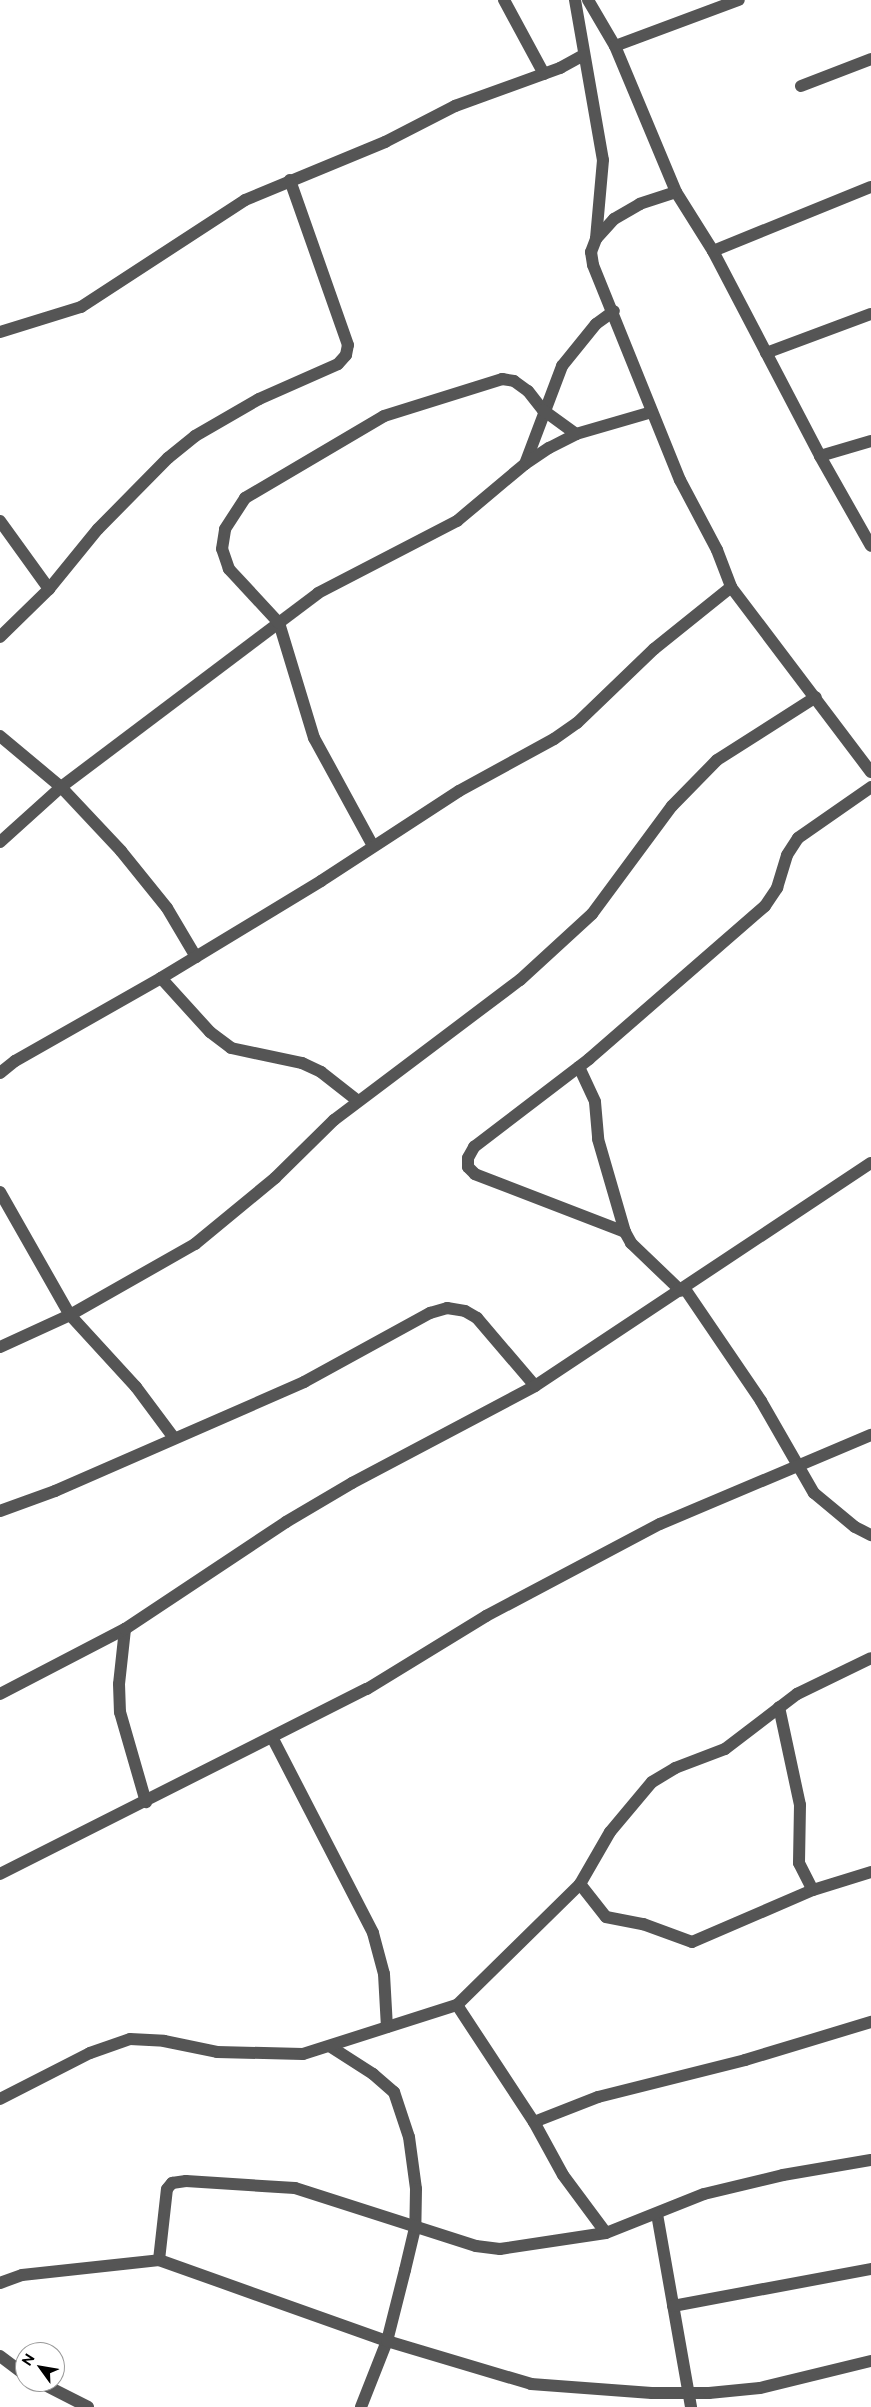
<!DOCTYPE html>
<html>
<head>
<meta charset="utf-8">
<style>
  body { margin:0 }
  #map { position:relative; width:871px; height:2407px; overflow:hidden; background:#fff; font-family:Raleway,sans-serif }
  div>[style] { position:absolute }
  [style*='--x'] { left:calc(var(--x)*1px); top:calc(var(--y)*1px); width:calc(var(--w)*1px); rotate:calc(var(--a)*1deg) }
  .minor>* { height:12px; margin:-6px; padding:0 6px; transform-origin:6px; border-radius:6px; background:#555 }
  span { translate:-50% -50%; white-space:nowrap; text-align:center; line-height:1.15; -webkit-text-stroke:5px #fff; paint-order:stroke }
  .north { position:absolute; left:15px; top:2342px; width:50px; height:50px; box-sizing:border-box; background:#fff; border:1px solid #999; border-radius:50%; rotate:302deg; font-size:14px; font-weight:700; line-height:20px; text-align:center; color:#000 }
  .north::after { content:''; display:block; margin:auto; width:18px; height:22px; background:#000; clip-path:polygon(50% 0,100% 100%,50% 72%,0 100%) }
</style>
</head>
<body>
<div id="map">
  <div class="minor">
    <div style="--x:504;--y:0;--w:84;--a:61.6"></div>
    <div style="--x:575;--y:0;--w:162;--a:80.1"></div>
    <div style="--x:603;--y:160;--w:79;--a:95.1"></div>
    <div style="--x:588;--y:0;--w:53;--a:59.6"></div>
    <div style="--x:615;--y:46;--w:158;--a:67.3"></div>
    <div style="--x:676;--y:192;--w:70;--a:57.9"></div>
    <div style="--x:713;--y:251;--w:231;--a:62.4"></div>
    <div style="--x:820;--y:456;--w:103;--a:60.5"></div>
    <div style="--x:615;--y:46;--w:132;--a:-20.4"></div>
    <div style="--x:801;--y:86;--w:75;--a:-21.1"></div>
    <div style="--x:676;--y:192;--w:38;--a:162"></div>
    <div style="--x:640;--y:204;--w:30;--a:150"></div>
    <div style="--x:614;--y:219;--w:27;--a:132"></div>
    <div style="--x:596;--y:239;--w:14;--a:111"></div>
    <div style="--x:591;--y:252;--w:13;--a:81"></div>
    <div style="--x:593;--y:265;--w:232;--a:68"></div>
    <div style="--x:680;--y:480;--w:79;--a:62.1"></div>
    <div style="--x:717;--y:550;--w:40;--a:69"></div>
    <div style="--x:731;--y:587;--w:232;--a:52.9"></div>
    <div style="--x:713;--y:251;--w:170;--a:-22.1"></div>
    <div style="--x:0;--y:332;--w:85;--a:-17.2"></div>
    <div style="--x:81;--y:307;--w:196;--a:-33.1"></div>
    <div style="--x:245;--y:200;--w:152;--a:-22.5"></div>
    <div style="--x:385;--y:142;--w:79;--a:-27.2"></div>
    <div style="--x:455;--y:106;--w:112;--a:-19.9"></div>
    <div style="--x:560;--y:68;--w:26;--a:-29"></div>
    <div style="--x:766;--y:353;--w:112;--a:-20.4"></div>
    <div style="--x:820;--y:456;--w:53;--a:-16.4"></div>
    <div style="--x:525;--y:464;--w:105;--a:-69.3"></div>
    <div style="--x:562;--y:366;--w:54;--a:-51"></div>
    <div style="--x:596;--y:324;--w:22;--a:-36"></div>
    <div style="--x:0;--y:521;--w:84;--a:54.2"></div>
    <div style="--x:0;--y:637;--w:69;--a:-44.4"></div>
    <div style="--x:49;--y:589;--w:77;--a:-50.8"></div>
    <div style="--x:98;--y:529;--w:100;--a:-45.4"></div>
    <div style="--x:168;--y:458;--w:35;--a:-39"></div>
    <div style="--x:195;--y:436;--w:74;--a:-30"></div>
    <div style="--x:259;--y:399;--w:86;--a:-23.9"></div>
    <div style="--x:338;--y:364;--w:12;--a:-48"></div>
    <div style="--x:346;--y:355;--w:10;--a:-79"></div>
    <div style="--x:348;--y:345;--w:175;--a:-109.4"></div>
    <div style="--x:0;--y:736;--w:80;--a:39.9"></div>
    <div style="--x:61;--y:787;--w:88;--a:46.8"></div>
    <div style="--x:121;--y:851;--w:73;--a:51.1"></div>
    <div style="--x:167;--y:908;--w:57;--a:59.4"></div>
    <div style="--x:0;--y:842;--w:82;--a:-42"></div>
    <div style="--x:61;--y:787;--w:322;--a:-37"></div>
    <div style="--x:318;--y:593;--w:157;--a:-27.4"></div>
    <div style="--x:457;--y:521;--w:89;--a:-40"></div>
    <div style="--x:525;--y:464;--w:29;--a:-34"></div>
    <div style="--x:549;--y:448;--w:30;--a:-27"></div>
    <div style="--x:576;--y:434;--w:79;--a:-16.1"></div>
    <div style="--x:373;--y:846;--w:123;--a:-118.6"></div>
    <div style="--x:314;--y:738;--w:120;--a:-106.9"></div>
    <div style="--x:279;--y:623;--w:74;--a:-132.8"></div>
    <div style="--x:229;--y:569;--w:21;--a:-109"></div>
    <div style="--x:222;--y:549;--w:20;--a:-81"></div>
    <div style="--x:225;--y:529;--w:37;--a:-57"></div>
    <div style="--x:245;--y:498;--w:161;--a:-30.5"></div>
    <div style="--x:384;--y:416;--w:124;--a:-17.4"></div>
    <div style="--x:502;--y:379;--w:12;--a:9"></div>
    <div style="--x:514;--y:381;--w:17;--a:36"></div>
    <div style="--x:528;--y:391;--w:24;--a:52"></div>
    <div style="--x:543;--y:410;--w:41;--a:36"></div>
    <div style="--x:161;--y:978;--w:73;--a:47.8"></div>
    <div style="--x:210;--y:1032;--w:26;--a:37"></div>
    <div style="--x:231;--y:1048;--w:73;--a:11.9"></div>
    <div style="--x:302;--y:1063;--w:21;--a:25"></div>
    <div style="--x:321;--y:1072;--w:47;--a:38.1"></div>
    <div style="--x:579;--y:1067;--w:38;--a:65"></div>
    <div style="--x:595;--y:1102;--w:37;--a:85"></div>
    <div style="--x:598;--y:1139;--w:97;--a:73.8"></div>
    <div style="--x:625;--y:1232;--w:13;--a:61"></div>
    <div style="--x:631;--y:1243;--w:69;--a:43.8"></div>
    <div style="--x:0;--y:1073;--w:19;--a:-39"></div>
    <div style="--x:15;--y:1061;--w:168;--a:-29.6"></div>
    <div style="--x:161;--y:978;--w:187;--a:-31.2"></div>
    <div style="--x:321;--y:881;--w:165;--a:-33.1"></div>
    <div style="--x:459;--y:791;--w:108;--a:-28.7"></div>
    <div style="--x:554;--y:739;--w:28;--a:-35"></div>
    <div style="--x:577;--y:723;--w:107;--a:-43.9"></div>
    <div style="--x:654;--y:649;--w:99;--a:-38.8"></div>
    <div style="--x:0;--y:1192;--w:142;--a:60.4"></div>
    <div style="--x:70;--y:1315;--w:98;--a:47.5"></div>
    <div style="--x:136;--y:1387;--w:64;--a:53.3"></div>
    <div style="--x:625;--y:1232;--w:161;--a:-158.9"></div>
    <div style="--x:475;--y:1174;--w:10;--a:-135"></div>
    <div style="--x:468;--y:1167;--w:9;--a:-90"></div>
    <div style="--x:468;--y:1158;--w:13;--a:-61"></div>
    <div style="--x:474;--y:1147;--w:145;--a:-37.4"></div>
    <div style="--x:589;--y:1059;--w:233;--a:-41"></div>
    <div style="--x:765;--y:906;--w:22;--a:-56"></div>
    <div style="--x:777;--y:888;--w:34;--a:-73"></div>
    <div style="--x:787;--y:855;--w:20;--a:-57"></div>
    <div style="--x:798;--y:838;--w:89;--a:-34.9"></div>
    <div style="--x:685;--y:1289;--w:135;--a:55.8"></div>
    <div style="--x:761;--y:1401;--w:106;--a:60.1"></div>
    <div style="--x:814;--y:1493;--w:53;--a:39.7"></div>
    <div style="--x:855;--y:1527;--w:18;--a:27"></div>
    <div style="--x:0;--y:1347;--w:77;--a:-24.6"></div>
    <div style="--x:70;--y:1315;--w:144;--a:-29.6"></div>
    <div style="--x:195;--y:1244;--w:104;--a:-39.5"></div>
    <div style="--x:275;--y:1178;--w:83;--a:-44.5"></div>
    <div style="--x:334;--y:1120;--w:233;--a:-37"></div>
    <div style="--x:520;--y:980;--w:98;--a:-42.5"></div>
    <div style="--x:592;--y:914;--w:134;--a:-53.5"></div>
    <div style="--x:672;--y:806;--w:64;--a:-45.6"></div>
    <div style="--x:717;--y:760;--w:117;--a:-32.5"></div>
    <div style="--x:0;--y:1511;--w:59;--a:-20"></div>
    <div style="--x:55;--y:1491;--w:272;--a:-23.6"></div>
    <div style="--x:304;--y:1382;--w:144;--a:-28.7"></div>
    <div style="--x:430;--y:1313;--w:18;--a:-16"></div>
    <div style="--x:447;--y:1308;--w:18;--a:9"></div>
    <div style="--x:465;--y:1311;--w:14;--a:30"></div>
    <div style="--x:477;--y:1318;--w:89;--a:49.5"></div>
    <div style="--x:125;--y:1629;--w:55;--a:96.2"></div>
    <div style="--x:119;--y:1684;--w:28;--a:88"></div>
    <div style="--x:120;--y:1712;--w:94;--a:73.9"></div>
    <div style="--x:0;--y:1694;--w:141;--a:-27.5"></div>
    <div style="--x:125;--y:1629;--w:193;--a:-33.6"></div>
    <div style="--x:286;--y:1522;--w:77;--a:-30.6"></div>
    <div style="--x:352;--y:1483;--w:207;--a:-27.9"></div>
    <div style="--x:535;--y:1386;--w:403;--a:-33.6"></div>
    <div style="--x:779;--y:1707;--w:100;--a:77.9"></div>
    <div style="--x:800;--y:1805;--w:58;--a:91"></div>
    <div style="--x:799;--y:1863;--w:30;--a:63"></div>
    <div style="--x:272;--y:1737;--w:220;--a:62.7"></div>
    <div style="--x:373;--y:1933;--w:42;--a:75"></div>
    <div style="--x:384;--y:1974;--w:53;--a:86.8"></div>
    <div style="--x:0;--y:1874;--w:411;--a:-26.8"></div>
    <div style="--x:367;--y:1689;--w:140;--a:-31.5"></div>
    <div style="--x:486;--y:1616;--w:197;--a:-27.9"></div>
    <div style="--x:660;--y:1524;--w:229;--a:-22.9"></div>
    <div style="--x:580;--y:1884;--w:42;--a:51.8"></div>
    <div style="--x:606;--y:1917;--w:38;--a:11"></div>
    <div style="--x:643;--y:1924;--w:52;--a:20.2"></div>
    <div style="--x:692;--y:1942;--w:132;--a:-23.3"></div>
    <div style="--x:813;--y:1890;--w:61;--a:-17.2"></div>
    <div style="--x:457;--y:2005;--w:140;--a:56.7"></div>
    <div style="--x:534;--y:2122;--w:69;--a:-21.3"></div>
    <div style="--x:598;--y:2097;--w:152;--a:-14.1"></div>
    <div style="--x:745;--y:2060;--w:132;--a:-16.8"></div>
    <div style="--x:331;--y:2047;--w:50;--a:32.7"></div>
    <div style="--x:373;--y:2074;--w:28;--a:41"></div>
    <div style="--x:394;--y:2092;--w:47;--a:71.6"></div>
    <div style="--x:409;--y:2137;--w:52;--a:82.3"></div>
    <div style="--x:416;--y:2189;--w:39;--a:91"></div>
    <div style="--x:415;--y:2228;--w:43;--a:103.4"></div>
    <div style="--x:405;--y:2270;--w:73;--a:104.2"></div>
    <div style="--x:387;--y:2341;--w:71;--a:111.5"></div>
    <div style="--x:0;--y:2099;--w:101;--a:-27.1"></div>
    <div style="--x:90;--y:2053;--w:42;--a:-19.3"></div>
    <div style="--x:130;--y:2039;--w:34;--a:3"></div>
    <div style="--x:164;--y:2041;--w:54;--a:11.7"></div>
    <div style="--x:217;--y:2052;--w:86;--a:1.3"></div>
    <div style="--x:303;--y:2054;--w:162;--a:-17.7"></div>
    <div style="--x:457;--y:2005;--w:173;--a:-44.5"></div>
    <div style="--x:580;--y:1884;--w:60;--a:-60"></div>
    <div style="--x:610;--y:1832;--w:65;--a:-50"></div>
    <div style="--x:652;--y:1782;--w:27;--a:-31"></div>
    <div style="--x:675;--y:1768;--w:53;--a:-20.8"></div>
    <div style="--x:725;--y:1749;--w:91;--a:-37.4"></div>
    <div style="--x:797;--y:1694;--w:82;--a:-25.9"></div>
    <div style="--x:534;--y:2122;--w:60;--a:61.3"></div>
    <div style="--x:563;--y:2175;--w:72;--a:53.4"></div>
    <div style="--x:657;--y:2214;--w:196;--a:80"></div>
    <div style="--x:159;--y:2260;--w:242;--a:19.6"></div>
    <div style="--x:387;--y:2341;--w:150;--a:16.6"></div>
    <div style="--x:531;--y:2384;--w:121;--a:4.3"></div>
    <div style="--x:652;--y:2393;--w:57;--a:0"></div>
    <div style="--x:709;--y:2393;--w:51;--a:-5.6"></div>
    <div style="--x:760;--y:2388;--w:114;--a:-13.7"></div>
    <div style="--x:0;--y:2283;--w:23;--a:-20"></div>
    <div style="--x:22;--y:2275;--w:138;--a:-6.2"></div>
    <div style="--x:159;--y:2260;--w:71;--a:-83.6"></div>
    <div style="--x:167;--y:2189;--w:8;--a:-50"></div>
    <div style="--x:172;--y:2183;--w:14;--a:-8"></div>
    <div style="--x:186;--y:2181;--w:109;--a:3.7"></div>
    <div style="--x:295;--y:2188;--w:190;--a:17.8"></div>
    <div style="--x:476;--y:2246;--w:24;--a:7"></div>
    <div style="--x:500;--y:2249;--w:107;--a:-8.6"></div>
    <div style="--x:606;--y:2233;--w:105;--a:-21.7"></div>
    <div style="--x:704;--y:2194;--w:81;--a:-13.5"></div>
    <div style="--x:783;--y:2175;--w:89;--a:-9.7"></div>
    <div style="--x:673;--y:2306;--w:201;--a:-10.6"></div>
    <div style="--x:0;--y:2356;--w:31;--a:37"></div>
    <div style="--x:39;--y:2382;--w:55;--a:27"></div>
  </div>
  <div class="north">N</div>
</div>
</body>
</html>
